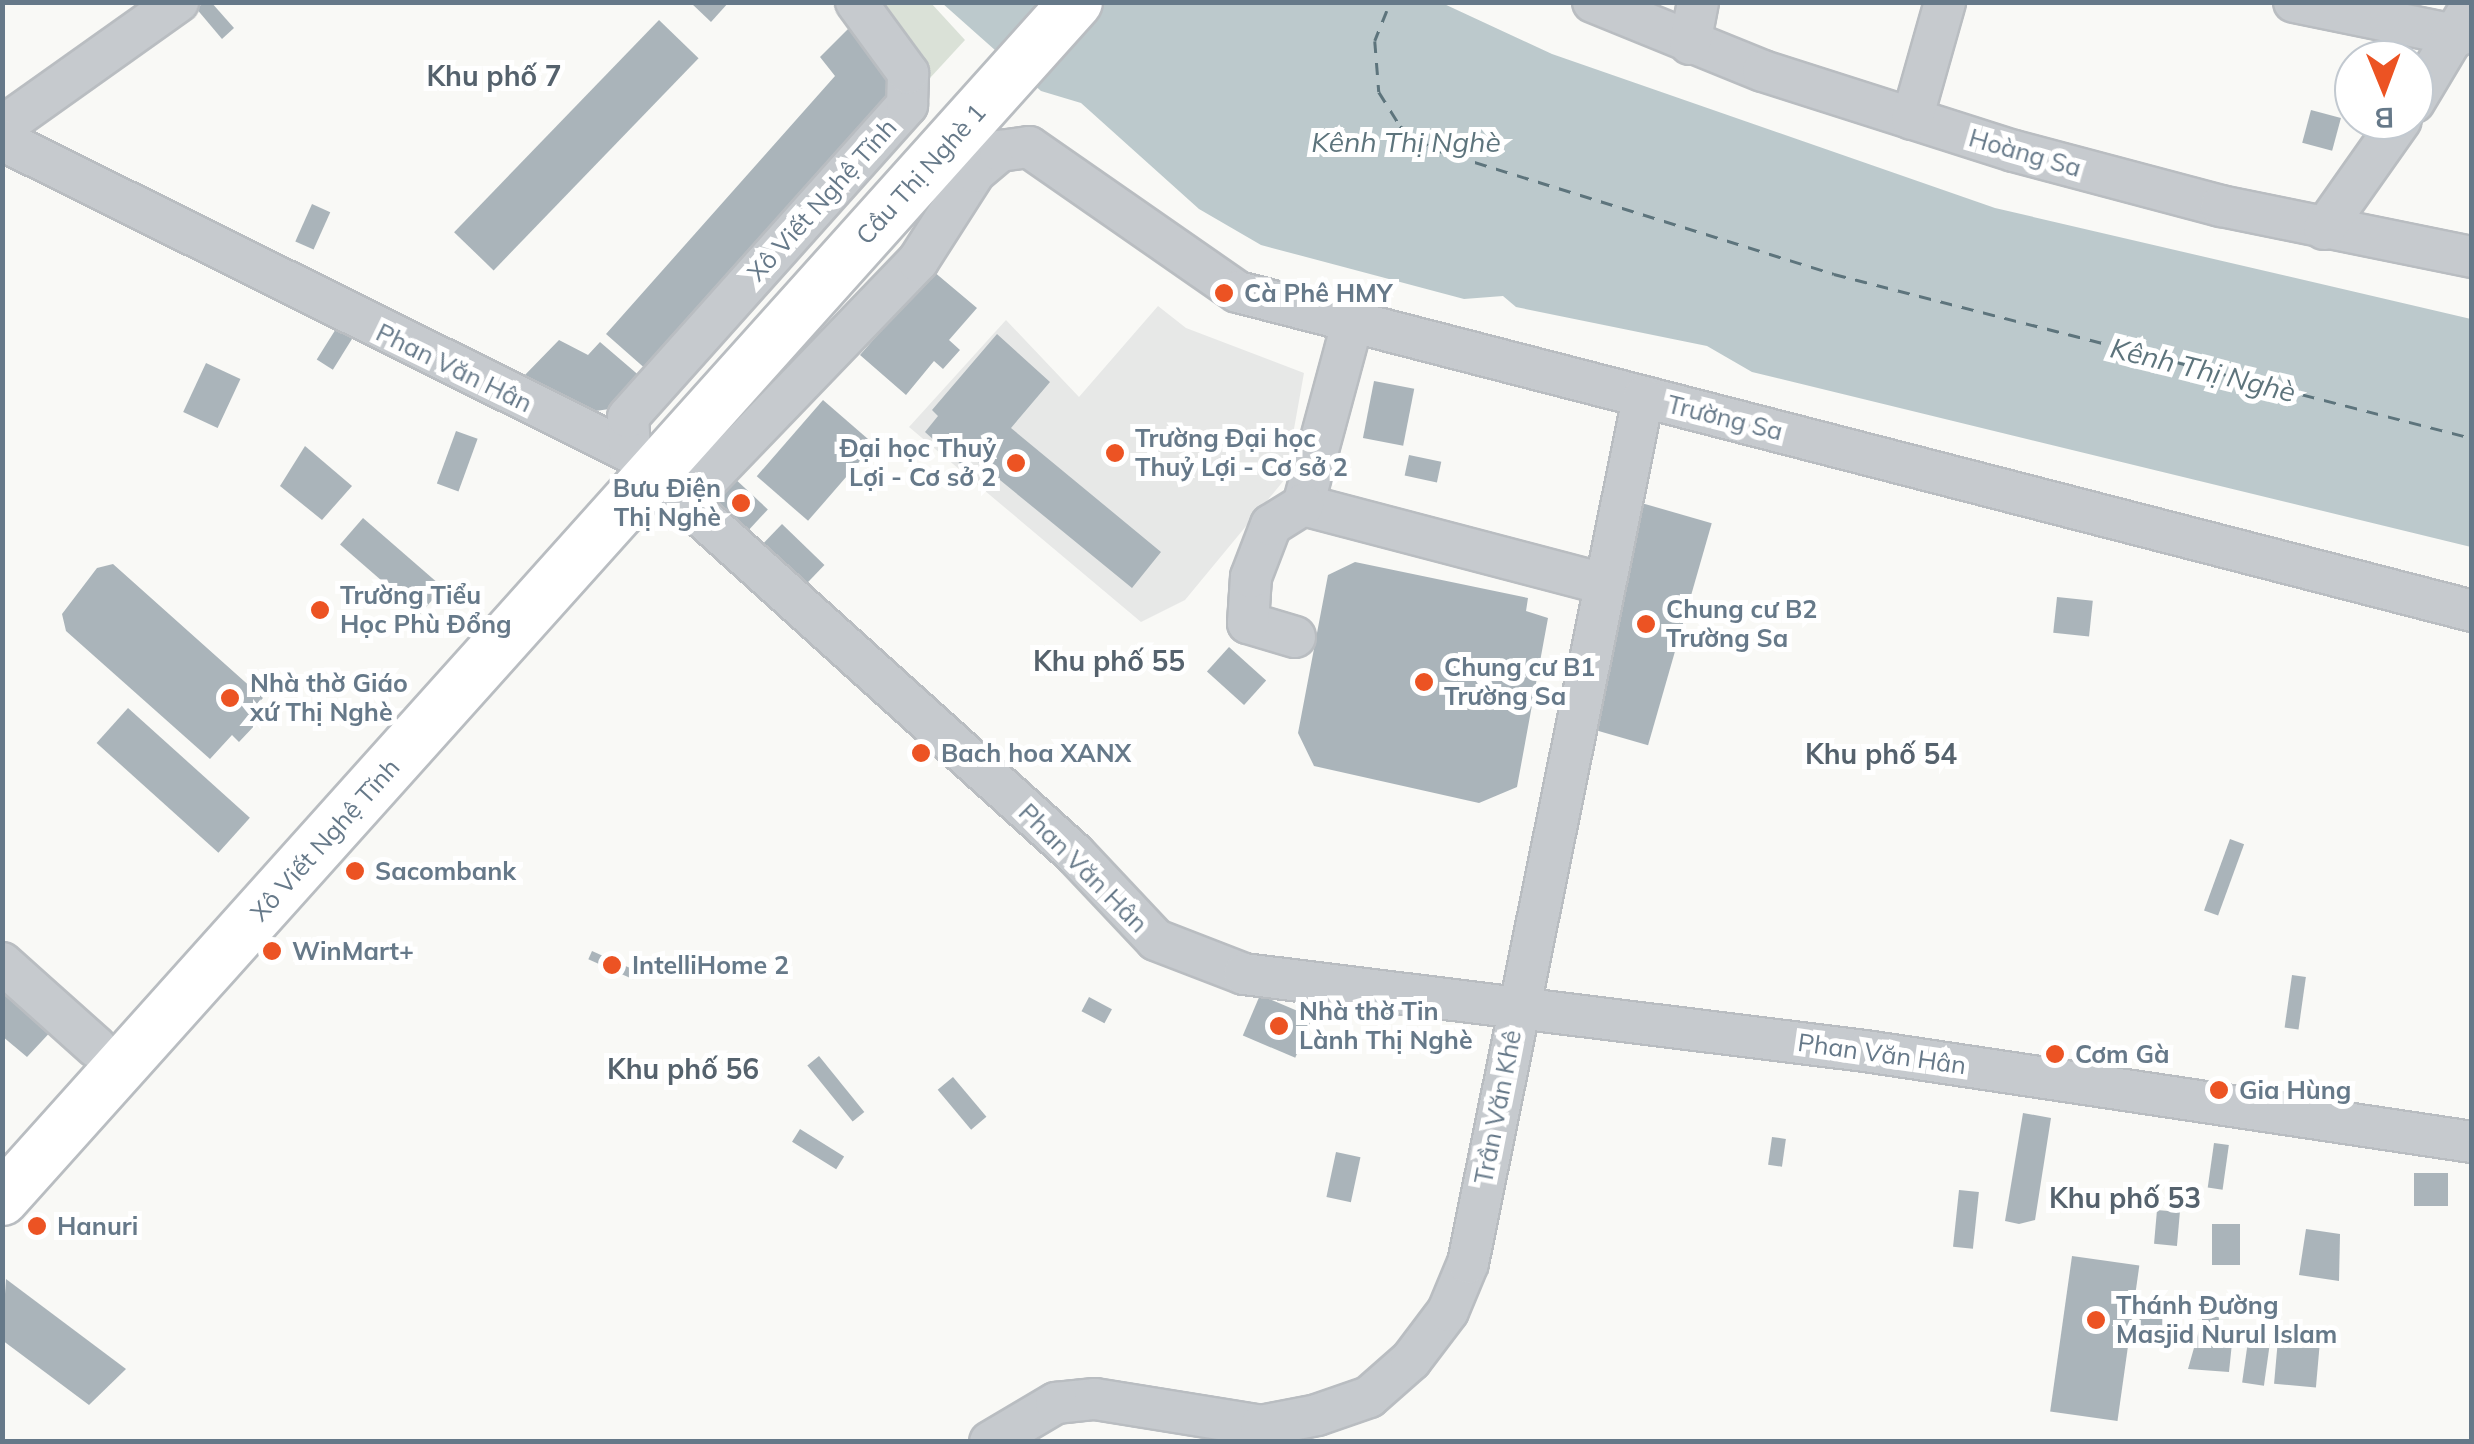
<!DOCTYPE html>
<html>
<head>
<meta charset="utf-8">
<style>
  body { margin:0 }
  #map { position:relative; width:2474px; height:1444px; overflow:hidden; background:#f9f9f6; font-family:Mulish,sans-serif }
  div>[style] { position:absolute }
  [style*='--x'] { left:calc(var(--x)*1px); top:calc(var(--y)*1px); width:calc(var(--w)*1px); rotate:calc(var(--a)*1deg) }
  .built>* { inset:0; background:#e7e8e7 }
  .green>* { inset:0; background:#dae1d7 }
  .water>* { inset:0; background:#bcc9cc }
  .ferry>* { height:2.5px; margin-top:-1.25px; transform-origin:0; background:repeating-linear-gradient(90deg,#5d747c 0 12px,transparent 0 22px) }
  .building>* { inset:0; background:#aab4ba; transform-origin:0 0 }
  .roads { filter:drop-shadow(2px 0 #b9bdc1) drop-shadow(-2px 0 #b9bdc1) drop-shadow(0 2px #b9bdc1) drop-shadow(0 -2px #b9bdc1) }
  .minor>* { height:40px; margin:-20px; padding:0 20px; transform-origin:20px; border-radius:20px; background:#c6cace }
  .major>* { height:52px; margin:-26px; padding:0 26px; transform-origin:26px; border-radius:26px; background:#fff }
  .dots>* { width:28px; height:28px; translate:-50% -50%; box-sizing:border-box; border:5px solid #fff; border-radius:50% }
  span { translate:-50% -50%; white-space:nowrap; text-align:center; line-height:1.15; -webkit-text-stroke:10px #fff; paint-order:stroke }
  .street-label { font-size:25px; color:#667989 }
  .poi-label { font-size:25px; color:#667989; font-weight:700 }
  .left { translate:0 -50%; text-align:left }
  .right { translate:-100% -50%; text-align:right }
  .neighbourhood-label { font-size:28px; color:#55626d; font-weight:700 }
  .water-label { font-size:28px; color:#5d747c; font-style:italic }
  .frame { position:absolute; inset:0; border:5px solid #667989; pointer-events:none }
  .north { position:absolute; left:2334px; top:40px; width:100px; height:100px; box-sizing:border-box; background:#fff; border:2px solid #c2c9d0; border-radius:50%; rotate:179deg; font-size:28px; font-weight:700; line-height:40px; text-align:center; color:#667989 }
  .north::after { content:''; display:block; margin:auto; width:35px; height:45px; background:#ec5323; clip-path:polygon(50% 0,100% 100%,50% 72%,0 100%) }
</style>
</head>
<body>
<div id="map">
  <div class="built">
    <div style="clip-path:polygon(1158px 306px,1186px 328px,1304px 373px,1285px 479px,1185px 600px,1141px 622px,909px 427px,1006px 320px,1079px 397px)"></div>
  </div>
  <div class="green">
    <div style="clip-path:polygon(867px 3px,931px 3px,965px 40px,930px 78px)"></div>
  </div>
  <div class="water">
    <div style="clip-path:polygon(942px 3px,1442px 3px,1552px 54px,1995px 208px,2471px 319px,2471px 547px,1752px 372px,1707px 346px,1516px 307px,1503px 296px,1464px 299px,1261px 245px,1199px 209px,1081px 103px,1041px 91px)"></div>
  </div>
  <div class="ferry">
    <div style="--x:1387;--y:11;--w:32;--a:112"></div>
    <div style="--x:1375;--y:41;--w:51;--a:85.5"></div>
    <div style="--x:1379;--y:92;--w:40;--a:58"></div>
    <div style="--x:1400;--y:126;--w:40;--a:34.9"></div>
    <div style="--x:1433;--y:149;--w:420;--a:17.3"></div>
    <div style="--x:1834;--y:274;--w:659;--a:14.42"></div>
  </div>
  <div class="building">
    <div style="clip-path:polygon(211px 2px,234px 28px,222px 39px,195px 7px)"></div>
    <div style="clip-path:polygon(690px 2px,729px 2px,711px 22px)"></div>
    <div style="left:659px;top:20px;width:55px;height:295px;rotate:44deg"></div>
    <div style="clip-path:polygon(853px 24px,893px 74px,890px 98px,648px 371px,606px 334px,835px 76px,820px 57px)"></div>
    <div style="left:2311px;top:110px;width:31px;height:34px;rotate:15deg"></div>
    <div style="left:312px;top:204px;width:20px;height:41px;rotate:24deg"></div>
    <div style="clip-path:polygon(933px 271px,977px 308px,949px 340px,960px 350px,943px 369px,934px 361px,906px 395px,860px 355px)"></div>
    <div style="left:339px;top:324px;width:19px;height:42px;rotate:32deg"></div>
    <div style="clip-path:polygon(997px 334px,1050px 382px,1011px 428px,1161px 552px,1132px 588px,973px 458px,965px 468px,925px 432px,938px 416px,932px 410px)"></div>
    <div style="clip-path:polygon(559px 340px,588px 355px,600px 342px,642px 378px,616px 408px,589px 412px,521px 379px)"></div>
    <div style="left:206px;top:363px;width:38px;height:54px;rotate:25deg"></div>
    <div style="left:1374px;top:381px;width:41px;height:58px;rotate:11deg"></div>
    <div style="left:823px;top:400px;width:68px;height:101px;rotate:41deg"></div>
    <div style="left:456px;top:431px;width:23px;height:56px;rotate:20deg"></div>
    <div style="clip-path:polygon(305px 446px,352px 486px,322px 520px,280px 486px)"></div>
    <div style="left:1409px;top:455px;width:33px;height:21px;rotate:12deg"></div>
    <div style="left:732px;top:476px;width:49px;height:28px;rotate:43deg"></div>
    <div style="left:1631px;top:500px;width:84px;height:231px;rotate:16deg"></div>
    <div style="left:363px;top:518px;width:106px;height:35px;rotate:41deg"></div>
    <div style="left:782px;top:524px;width:59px;height:36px;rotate:44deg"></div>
    <div style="clip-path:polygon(1355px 562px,1528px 598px,1526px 611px,1548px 618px,1517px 787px,1479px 803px,1314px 766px,1298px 733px,1328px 575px)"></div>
    <div style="clip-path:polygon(113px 564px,263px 698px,249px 713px,258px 722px,239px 742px,232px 735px,210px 759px,66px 631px,62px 614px,97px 568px)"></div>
    <div style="left:2057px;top:597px;width:36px;height:36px;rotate:6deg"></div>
    <div style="left:1229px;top:647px;width:50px;height:33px;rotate:42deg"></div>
    <div style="left:128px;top:708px;width:164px;height:47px;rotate:42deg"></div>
    <div style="left:2230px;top:839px;width:15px;height:76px;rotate:20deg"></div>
    <div style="left:592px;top:951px;width:49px;height:9px;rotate:24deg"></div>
    <div style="left:2292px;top:975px;width:14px;height:53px;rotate:8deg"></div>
    <div style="clip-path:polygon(2px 976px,56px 1026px,27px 1057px,2px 1036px)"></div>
    <div style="left:1260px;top:995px;width:57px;height:44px;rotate:23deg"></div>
    <div style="left:1089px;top:997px;width:26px;height:16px;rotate:28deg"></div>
    <div style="left:819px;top:1056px;width:72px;height:15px;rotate:51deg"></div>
    <div style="left:953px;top:1077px;width:52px;height:20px;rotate:50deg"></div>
    <div style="clip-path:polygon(2023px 1113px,2051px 1118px,2035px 1220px,2019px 1224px,2005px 1221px)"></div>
    <div style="left:800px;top:1129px;width:52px;height:15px;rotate:32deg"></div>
    <div style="left:1772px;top:1137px;width:14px;height:28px;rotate:8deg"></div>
    <div style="left:2214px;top:1143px;width:15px;height:45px;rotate:8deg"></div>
    <div style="left:1336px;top:1152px;width:25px;height:46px;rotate:12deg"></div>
    <div style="left:2414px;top:1173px;width:34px;height:33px"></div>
    <div style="left:1959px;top:1190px;width:20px;height:57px;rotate:6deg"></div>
    <div style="left:2157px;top:1210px;width:23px;height:34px;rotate:5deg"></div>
    <div style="left:2212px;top:1224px;width:28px;height:41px"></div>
    <div style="clip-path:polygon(2306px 1229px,2340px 1234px,2339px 1281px,2299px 1275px)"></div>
    <div style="left:2072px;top:1256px;width:68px;height:157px;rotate:8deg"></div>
    <div style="clip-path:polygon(6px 1279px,126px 1369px,89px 1405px,2px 1340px)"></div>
    <div style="left:2140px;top:1311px;width:42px;height:34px;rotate:3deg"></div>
    <div style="clip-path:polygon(2203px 1316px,2219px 1317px,2217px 1342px,2232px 1343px,2229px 1372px,2188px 1369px)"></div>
    <div style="left:2278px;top:1339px;width:42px;height:45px;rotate:5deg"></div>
    <div style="left:2248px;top:1341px;width:22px;height:42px;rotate:8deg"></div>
  </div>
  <div class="roads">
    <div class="minor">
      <div style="--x:1593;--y:2;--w:183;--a:22.1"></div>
      <div style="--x:1763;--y:71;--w:263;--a:17.7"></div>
      <div style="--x:2014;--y:151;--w:214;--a:14.9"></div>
      <div style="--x:2221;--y:206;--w:256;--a:11.5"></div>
      <div style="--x:2294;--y:2;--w:168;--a:11.6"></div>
      <div style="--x:1690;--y:44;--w:43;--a:-79.2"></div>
      <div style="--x:2414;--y:102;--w:113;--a:-59.1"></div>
      <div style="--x:1912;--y:119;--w:122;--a:-74.2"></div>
      <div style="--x:2;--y:127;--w:216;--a:-35.4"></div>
      <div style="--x:2;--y:140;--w:701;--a:26.42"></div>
      <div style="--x:630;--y:452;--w:600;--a:42.09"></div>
      <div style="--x:1075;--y:854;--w:118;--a:46.7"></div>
      <div style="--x:1156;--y:940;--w:94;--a:21.1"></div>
      <div style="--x:1244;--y:974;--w:626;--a:7.07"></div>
      <div style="--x:1865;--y:1051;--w:614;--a:8.53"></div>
      <div style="--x:2324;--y:229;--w:133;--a:-54.8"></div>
      <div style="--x:1352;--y:324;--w:188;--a:105.1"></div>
      <div style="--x:1303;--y:505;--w:308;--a:14.7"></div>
      <div style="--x:630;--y:452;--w:35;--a:-93"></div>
      <div style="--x:628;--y:417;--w:419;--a:-48.2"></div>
      <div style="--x:907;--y:105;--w:32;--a:-88"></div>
      <div style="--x:908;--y:73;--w:88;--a:-126.2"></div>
      <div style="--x:686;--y:502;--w:335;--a:-46.1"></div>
      <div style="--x:918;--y:261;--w:106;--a:-57.4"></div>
      <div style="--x:975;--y:172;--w:33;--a:-40"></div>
      <div style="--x:1000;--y:151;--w:29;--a:-8"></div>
      <div style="--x:1029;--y:147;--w:254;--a:34.8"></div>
      <div style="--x:1238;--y:292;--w:1275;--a:14.49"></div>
      <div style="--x:1295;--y:637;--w:49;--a:-163.4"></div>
      <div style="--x:1248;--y:623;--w:46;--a:-86.3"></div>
      <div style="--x:1251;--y:577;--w:56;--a:-69"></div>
      <div style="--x:1271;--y:525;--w:38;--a:-32"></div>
      <div style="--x:2;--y:963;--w:126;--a:41.8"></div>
      <div style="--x:990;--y:1442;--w:77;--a:-30.6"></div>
      <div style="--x:1056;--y:1403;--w:39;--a:-6"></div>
      <div style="--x:1095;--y:1399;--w:168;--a:9.2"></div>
      <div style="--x:1261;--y:1426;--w:57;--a:-11.1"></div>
      <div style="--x:1317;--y:1415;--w:55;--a:-19.1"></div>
      <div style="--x:1369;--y:1397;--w:56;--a:-41.4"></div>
      <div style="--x:1411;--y:1360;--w:61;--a:-52.9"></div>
      <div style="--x:1448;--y:1311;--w:52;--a:-67.4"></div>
      <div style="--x:1468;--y:1263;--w:883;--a:-78.56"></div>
    </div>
    <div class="major">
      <div style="--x:2;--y:1199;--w:1608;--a:-48.1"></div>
    </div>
  </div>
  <div class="dots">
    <div style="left:1224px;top:293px;background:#ec5323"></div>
    <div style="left:1115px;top:453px;background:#ec5323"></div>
    <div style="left:1016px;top:463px;background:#ec5323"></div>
    <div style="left:741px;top:503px;background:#ec5323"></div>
    <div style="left:320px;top:610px;background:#ec5323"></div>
    <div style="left:1646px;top:624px;background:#ec5323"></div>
    <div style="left:1424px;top:682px;background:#ec5323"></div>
    <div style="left:230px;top:698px;background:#ec5323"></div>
    <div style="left:921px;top:753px;background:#ec5323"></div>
    <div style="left:355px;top:871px;background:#ec5323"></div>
    <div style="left:272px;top:951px;background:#ec5323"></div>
    <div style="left:612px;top:965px;background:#ec5323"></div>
    <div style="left:1279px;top:1026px;background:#ec5323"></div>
    <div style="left:2055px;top:1054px;background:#ec5323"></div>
    <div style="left:2219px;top:1090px;background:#ec5323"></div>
    <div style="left:37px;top:1226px;background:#ec5323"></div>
    <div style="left:2096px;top:1320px;background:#ec5323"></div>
  </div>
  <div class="street-label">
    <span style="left:2025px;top:153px;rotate:16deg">Hoàng Sa</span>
    <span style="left:921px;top:174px;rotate:-48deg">Cầu Thị Nghè 1</span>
    <span style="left:822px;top:200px;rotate:-48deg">Xô Viết Nghệ Tĩnh</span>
    <span style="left:454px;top:368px;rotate:26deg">Phan Văn Hân</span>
    <span style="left:1725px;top:418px;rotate:14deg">Trường Sa</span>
    <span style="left:325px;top:840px;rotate:-48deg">Xô Viết Nghệ Tĩnh</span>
    <span style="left:1083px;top:868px;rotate:45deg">Phan Văn Hân</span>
    <span style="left:1882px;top:1054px;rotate:8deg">Phan Văn Hân</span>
    <span style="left:1498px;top:1107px;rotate:-79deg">Trần Văn Khê</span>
  </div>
  <div class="poi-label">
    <span class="left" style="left:1244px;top:293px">Cà Phê HMY</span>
    <span class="left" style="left:1135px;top:453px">Trường Đại học<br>Thuỷ Lợi - Cơ sở 2</span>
    <span class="right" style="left:996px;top:463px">Đại học Thuỷ<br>Lợi - Cơ sở 2</span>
    <span class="right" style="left:721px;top:503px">Bưu Điện<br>Thị Nghè</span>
    <span class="left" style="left:340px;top:610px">Trường Tiểu<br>Học Phù Đổng</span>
    <span class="left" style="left:1666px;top:624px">Chung cư B2<br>Trường Sa</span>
    <span class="left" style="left:1444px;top:682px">Chung cư B1<br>Trường Sa</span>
    <span class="left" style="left:250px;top:698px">Nhà thờ Giáo<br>xứ Thị Nghè</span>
    <span class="left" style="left:941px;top:753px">Bach hoa XANX</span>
    <span class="left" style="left:375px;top:871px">Sacombank</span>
    <span class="left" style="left:292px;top:951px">WinMart+</span>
    <span class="left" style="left:632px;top:965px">IntelliHome 2</span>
    <span class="left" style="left:1299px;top:1026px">Nhà thờ Tin<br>Lành Thị Nghè</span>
    <span class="left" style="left:2075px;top:1054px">Cơm Gà</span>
    <span class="left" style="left:2239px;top:1090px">Gia Hùng</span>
    <span class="left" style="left:57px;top:1226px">Hanuri</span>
    <span class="left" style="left:2116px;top:1320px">Thánh Đường<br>Masjid Nurul Islam</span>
  </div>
  <div class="neighbourhood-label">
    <span style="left:494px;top:76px">Khu phố 7</span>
    <span style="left:1109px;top:661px">Khu phố 55</span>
    <span style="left:1881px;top:754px">Khu phố 54</span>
    <span style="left:683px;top:1069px">Khu phố 56</span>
    <span style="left:2125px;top:1198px">Khu phố 53</span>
  </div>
  <div class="water-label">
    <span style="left:1406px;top:142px">Kênh Thị Nghè</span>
    <span style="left:2203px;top:370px;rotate:14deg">Kênh Thị Nghè</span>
  </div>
  <div class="frame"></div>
  <div class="north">B</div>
</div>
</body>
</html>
